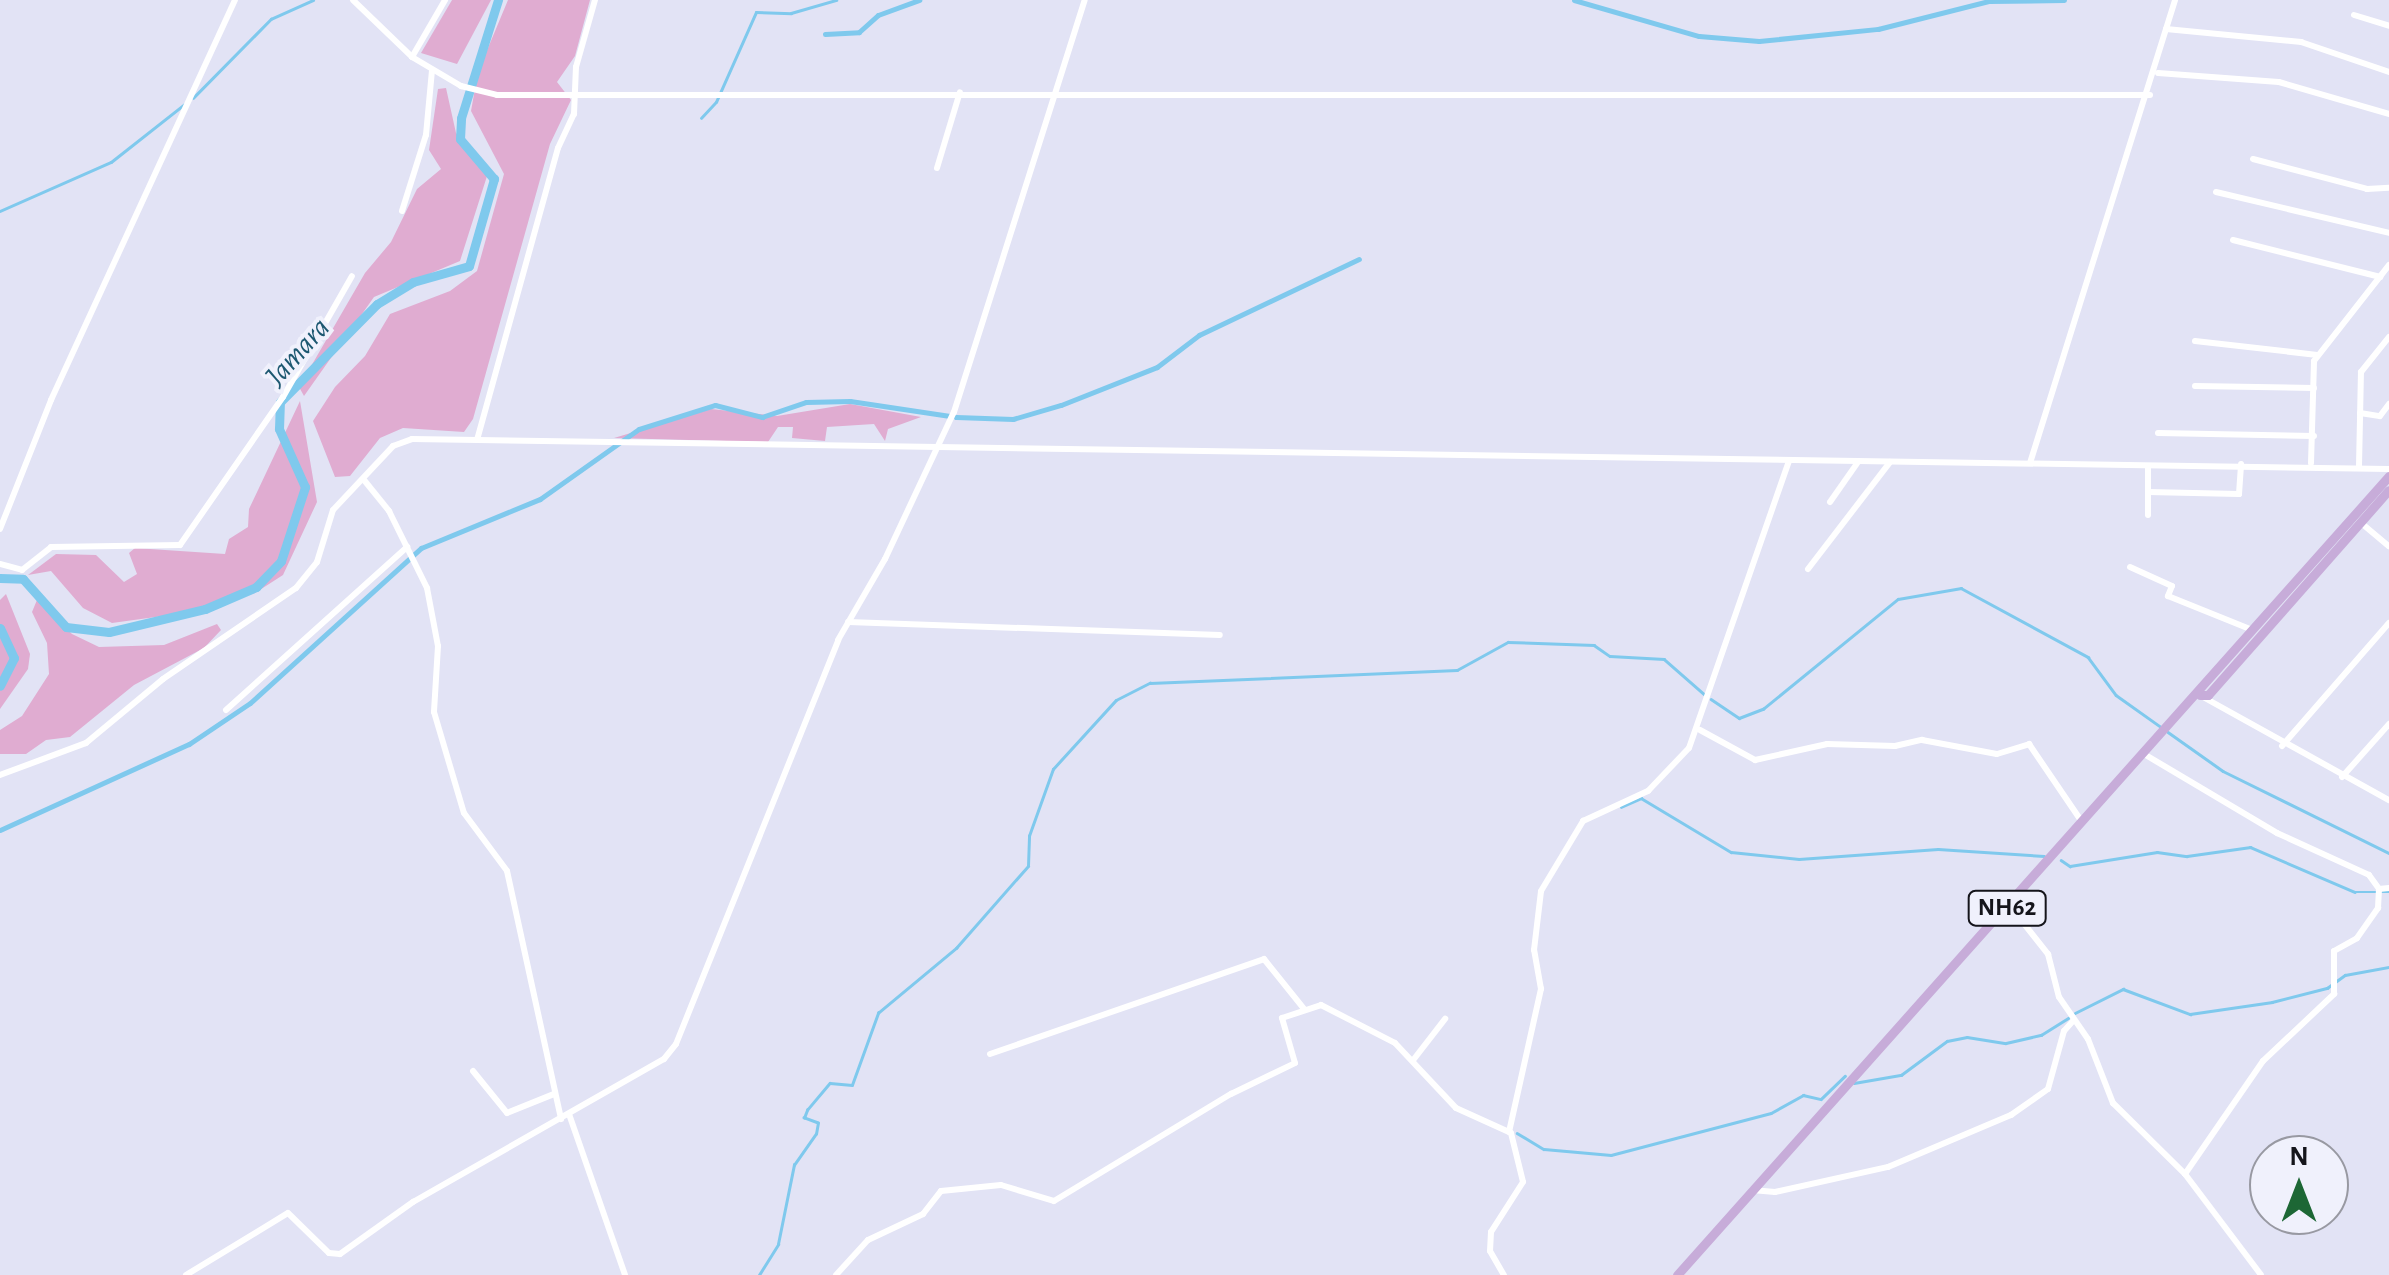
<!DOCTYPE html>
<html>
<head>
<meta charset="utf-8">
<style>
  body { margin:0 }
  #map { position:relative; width:2389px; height:1275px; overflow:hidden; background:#e2e3f5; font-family:"Alegreya Sans",sans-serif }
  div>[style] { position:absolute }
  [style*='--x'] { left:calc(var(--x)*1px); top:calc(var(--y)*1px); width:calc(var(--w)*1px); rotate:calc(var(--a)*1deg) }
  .green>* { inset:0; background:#e0acd1 }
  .stream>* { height:2.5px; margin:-1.25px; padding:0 1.25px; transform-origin:1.25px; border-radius:1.25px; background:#7fc9ed }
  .canal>* { height:5px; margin:-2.5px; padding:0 2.5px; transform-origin:2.5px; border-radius:2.5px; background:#7fc9ed }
  .river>* { height:9px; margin:-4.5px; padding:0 4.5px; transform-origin:4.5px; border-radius:4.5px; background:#7fc9ed }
  .minor>* { height:6px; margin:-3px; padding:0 3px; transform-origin:3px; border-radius:3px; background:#fff }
  .major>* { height:9px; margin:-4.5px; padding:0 4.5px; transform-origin:4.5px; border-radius:4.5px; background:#c7acd9 }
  span { translate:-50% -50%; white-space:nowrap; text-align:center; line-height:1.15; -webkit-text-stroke:8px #f0f1fc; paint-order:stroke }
  .shield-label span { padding:2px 8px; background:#f0f1fc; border:2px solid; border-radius:8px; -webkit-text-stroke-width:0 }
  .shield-label { font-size:25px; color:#15151b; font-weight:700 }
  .water-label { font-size:30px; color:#1d5871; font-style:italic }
  .north { position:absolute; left:2249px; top:1135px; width:100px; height:100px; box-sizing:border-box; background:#f0f1fc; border:2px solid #9899a2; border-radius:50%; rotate:0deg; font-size:28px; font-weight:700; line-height:40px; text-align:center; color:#15151b }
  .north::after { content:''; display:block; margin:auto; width:35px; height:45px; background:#1d6735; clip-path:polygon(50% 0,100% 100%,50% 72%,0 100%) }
</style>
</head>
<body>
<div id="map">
  <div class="green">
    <div style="clip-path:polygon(452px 0,491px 0,457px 64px,421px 53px)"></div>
    <div style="clip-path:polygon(508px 0,590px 0,575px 56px,557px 82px,571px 100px,550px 144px,473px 419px,464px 432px,403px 428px,380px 438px,350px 476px,335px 477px,313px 421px,335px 387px,365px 356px,390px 314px,450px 291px,477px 271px,504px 174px,471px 111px,478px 72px)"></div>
    <div style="clip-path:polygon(446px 88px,456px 133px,488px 173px,460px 261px,374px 297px,304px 396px,299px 387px,365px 273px,391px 242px,417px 189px,441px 169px,429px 150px,438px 89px)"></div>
    <div style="clip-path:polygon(300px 401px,317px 502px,283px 575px,255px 593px,192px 612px,112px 623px,83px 608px,51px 571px,28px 575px,56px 554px,96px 555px,124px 582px,137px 574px,129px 553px,135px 548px,225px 554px,229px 539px,248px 527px,249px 509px)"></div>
    <div style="clip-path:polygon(850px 404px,921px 417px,888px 429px,885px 441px,874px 424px,827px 427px,825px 441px,792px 438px,793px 427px,778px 427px,768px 442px,614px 438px,711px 409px,777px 416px)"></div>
    <div style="clip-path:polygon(6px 594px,30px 654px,28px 669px,0 709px,0 600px)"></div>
    <div style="clip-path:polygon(37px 600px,72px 634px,99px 647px,164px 645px,217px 624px,221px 630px,204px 648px,134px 685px,70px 737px,46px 740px,26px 754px,0 754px,0 730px,22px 716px,49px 674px,47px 643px,32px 612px)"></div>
  </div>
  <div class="stream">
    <div style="--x:193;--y:98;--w:111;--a:-45.4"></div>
    <div style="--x:271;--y:19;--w:46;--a:-24.3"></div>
    <div style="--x:701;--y:118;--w:22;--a:-47"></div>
    <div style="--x:716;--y:102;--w:98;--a:-66"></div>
    <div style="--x:756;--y:12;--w:35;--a:2"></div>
    <div style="--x:791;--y:13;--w:47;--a:-16.1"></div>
    <div style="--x:0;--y:211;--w:121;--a:-23.8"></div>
    <div style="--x:111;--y:162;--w:95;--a:-38.2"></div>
    <div style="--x:1711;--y:699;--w:34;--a:34"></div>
    <div style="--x:1739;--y:718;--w:26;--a:-21"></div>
    <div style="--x:1763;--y:709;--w:174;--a:-39.2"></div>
    <div style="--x:1898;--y:599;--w:64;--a:-9.9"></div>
    <div style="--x:1961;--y:588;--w:145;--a:28.5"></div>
    <div style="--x:2088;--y:657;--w:47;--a:53.6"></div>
    <div style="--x:2116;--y:695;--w:55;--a:35.4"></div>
    <div style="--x:2168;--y:732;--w:67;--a:35.3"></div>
    <div style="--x:2223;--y:771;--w:185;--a:26.3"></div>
    <div style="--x:1621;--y:807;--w:22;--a:-24"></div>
    <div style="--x:1641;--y:798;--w:105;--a:31"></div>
    <div style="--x:1731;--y:852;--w:68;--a:5.9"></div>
    <div style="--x:1799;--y:859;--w:139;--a:-4.1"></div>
    <div style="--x:1938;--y:849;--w:106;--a:3.8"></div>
    <div style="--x:2061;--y:860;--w:11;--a:34"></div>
    <div style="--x:2070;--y:866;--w:88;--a:-9.1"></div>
    <div style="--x:2157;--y:852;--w:30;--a:8"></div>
    <div style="--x:2187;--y:856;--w:64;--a:-8.1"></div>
    <div style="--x:2250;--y:847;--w:114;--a:23.2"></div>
    <div style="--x:2355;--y:892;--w:34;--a:0"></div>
    <div style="--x:2075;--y:1013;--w:54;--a:-26.6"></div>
    <div style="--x:2123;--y:989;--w:72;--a:20.5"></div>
    <div style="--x:2190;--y:1014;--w:83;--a:-8.3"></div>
    <div style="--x:2272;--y:1002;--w:57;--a:-14.3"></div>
    <div style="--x:2327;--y:988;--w:22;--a:-36"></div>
    <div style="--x:2345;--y:975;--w:45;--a:-10.3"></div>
    <div style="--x:1854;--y:1083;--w:48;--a:-9.7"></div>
    <div style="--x:1901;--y:1075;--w:57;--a:-36.5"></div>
    <div style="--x:1947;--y:1041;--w:20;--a:-11"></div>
    <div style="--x:1967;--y:1037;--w:39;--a:9"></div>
    <div style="--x:2006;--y:1043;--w:36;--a:-13"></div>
    <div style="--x:2041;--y:1035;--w:32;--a:-32"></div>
    <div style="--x:1517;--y:1133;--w:31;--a:31"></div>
    <div style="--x:1544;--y:1149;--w:67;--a:5.1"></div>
    <div style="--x:1611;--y:1155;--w:165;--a:-14.7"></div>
    <div style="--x:1771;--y:1113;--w:37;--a:-29"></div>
    <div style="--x:1803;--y:1095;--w:18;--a:13"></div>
    <div style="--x:1821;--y:1099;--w:33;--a:-44"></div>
    <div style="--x:759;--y:1275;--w:36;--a:-58"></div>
    <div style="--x:778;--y:1244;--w:81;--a:-78.6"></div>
    <div style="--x:794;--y:1165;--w:38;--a:-55"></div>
    <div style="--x:816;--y:1134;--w:11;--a:-80"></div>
    <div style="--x:818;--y:1123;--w:15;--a:-160"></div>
    <div style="--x:804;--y:1118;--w:9;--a:-69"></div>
    <div style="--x:807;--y:1110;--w:35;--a:-50"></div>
    <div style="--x:830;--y:1083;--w:22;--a:5"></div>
    <div style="--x:852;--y:1085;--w:77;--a:-70.1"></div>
    <div style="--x:878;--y:1013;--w:102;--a:-39.8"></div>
    <div style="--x:956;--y:948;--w:109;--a:-48.7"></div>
    <div style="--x:1028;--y:866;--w:30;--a:-88"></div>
    <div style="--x:1029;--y:836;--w:71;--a:-70.3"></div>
    <div style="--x:1053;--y:769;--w:93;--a:-47.6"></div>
    <div style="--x:1116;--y:700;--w:38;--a:-27"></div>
    <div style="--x:1150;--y:683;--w:307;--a:-2.4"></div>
    <div style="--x:1457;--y:670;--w:58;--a:-28.8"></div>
    <div style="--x:1508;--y:642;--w:86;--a:2"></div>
    <div style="--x:1594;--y:645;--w:19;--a:35"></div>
    <div style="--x:1610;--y:656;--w:54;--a:3.2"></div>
    <div style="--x:1664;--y:659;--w:53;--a:41.2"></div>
  </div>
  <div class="canal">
    <div style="--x:1574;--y:0;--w:130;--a:16.1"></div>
    <div style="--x:1699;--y:36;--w:60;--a:4.8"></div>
    <div style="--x:1759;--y:41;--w:120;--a:-5.8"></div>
    <div style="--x:1878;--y:29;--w:114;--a:-14.2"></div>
    <div style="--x:1989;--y:1;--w:75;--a:-0.8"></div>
    <div style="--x:825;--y:34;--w:34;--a:-3"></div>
    <div style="--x:859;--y:32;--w:25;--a:-42"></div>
    <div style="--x:878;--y:15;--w:44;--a:-20.1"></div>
    <div style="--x:956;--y:417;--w:57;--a:2"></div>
    <div style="--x:1013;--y:419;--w:50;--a:-16.3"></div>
    <div style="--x:1061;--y:405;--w:103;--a:-21.6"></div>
    <div style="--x:1157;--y:367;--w:53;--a:-37.3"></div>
    <div style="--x:1199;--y:335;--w:177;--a:-25.4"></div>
    <div style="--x:0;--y:830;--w:208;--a:-24.5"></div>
    <div style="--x:189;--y:744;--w:73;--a:-33.9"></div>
    <div style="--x:250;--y:703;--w:231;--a:-42.2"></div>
    <div style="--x:421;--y:548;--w:129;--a:-22.4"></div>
    <div style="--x:540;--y:499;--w:121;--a:-35.3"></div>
    <div style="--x:639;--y:429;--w:80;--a:-17.5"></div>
    <div style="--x:715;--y:405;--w:49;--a:14.3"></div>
    <div style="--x:762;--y:417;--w:46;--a:-18.8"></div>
    <div style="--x:806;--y:402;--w:44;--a:-1.3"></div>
    <div style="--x:850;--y:401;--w:101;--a:8.5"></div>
  </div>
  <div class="river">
    <div style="--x:0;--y:578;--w:23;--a:2"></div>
    <div style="--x:23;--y:579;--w:64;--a:48.1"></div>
    <div style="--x:66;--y:627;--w:43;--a:6.6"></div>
    <div style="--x:109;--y:632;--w:99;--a:-13.5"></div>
    <div style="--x:205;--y:609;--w:56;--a:-23.3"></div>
    <div style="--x:256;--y:587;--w:36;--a:-46"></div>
    <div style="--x:281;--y:561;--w:78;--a:-72"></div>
    <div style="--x:305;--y:487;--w:64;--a:-114.1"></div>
    <div style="--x:279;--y:429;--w:27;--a:-88"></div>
    <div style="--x:280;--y:402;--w:138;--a:-45.3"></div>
    <div style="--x:377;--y:304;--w:42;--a:-31.4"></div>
    <div style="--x:413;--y:282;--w:58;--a:-15.9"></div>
    <div style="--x:469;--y:266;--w:91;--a:-74"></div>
    <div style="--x:494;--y:179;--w:52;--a:-130.4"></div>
    <div style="--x:460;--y:139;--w:21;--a:-87"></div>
    <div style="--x:461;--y:118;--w:124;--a:-72.6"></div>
    <div style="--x:0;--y:628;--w:33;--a:65"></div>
    <div style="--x:14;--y:658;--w:31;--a:117"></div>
  </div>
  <div class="minor">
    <div style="--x:353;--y:0;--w:82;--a:44"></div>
    <div style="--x:412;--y:57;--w:66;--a:-59.9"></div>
    <div style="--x:2354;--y:15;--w:37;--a:17"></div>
    <div style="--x:2166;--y:29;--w:136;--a:5.5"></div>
    <div style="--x:2301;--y:42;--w:93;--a:18.8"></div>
    <div style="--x:412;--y:57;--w:57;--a:30.6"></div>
    <div style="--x:461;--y:86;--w:37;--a:14"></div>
    <div style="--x:497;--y:95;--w:1653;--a:0"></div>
    <div style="--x:2158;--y:73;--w:121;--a:4.3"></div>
    <div style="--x:2279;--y:82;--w:115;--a:16.2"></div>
    <div style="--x:2253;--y:159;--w:118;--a:14.7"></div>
    <div style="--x:2367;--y:189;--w:22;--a:-3"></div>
    <div style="--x:937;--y:168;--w:79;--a:-73.2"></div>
    <div style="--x:2216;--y:192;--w:178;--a:13.3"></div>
    <div style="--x:402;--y:211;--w:80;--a:-72.5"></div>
    <div style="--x:426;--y:135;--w:65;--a:-84.7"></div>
    <div style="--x:2233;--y:240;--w:152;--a:14.1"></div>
    <div style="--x:2195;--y:341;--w:123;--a:6.5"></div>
    <div style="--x:2195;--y:386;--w:119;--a:1"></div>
    <div style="--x:2360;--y:413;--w:20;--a:9"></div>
    <div style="--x:2380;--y:416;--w:15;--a:-53"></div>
    <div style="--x:2158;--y:433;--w:156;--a:1.1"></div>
    <div style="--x:477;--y:440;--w:303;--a:-74.5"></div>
    <div style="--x:558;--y:148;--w:38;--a:-65"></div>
    <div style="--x:574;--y:114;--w:47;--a:-87.6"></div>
    <div style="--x:576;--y:67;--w:70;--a:-74.2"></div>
    <div style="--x:2030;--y:463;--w:485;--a:-72.6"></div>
    <div style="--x:2311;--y:463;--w:102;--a:-88.3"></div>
    <div style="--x:2314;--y:361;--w:122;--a:-52"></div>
    <div style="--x:2148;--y:466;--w:49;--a:90"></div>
    <div style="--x:2359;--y:466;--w:94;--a:-88.8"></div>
    <div style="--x:2361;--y:372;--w:45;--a:-51.3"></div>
    <div style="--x:364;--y:480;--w:40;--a:51"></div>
    <div style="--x:389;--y:511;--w:86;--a:63.7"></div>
    <div style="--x:427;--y:588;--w:59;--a:79.3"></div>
    <div style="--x:438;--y:646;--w:66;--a:93.5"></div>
    <div style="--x:434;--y:712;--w:105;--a:73.5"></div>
    <div style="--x:464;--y:813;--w:72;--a:53.4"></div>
    <div style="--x:507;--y:871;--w:254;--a:77.7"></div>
    <div style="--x:2148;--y:492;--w:91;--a:1.3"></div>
    <div style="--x:2239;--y:494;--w:30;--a:-86"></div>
    <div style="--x:1830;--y:502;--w:49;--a:-55"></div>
    <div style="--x:2360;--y:522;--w:38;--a:40"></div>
    <div style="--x:0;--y:529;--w:139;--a:-68.4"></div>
    <div style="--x:51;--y:400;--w:440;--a:-65.3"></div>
    <div style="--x:0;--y:564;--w:23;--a:15"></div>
    <div style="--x:22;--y:570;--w:37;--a:-38"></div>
    <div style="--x:51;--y:547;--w:129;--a:-0.9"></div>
    <div style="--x:180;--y:545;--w:180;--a:-55.2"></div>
    <div style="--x:283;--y:397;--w:139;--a:-60.3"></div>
    <div style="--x:2130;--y:567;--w:46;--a:24.3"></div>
    <div style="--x:2172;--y:586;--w:11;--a:112"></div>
    <div style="--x:2168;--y:596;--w:91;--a:22"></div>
    <div style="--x:1808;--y:569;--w:135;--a:-52.5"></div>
    <div style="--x:848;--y:622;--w:372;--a:2"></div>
    <div style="--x:2203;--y:697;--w:213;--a:29"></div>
    <div style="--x:226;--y:710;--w:244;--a:-42"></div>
    <div style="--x:1700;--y:730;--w:63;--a:28.6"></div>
    <div style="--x:1755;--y:760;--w:74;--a:-12.5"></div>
    <div style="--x:1827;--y:744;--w:68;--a:1.7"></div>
    <div style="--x:1895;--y:746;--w:28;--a:-13"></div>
    <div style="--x:1922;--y:740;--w:76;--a:10.6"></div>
    <div style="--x:1997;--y:754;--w:34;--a:-17"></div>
    <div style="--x:2029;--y:744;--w:94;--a:55.8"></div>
    <div style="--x:2282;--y:746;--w:163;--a:-49"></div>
    <div style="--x:2144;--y:754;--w:155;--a:30.7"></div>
    <div style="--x:2277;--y:833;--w:101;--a:24.5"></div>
    <div style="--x:2369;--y:875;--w:17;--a:54"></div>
    <div style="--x:0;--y:775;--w:92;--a:-20.4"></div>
    <div style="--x:86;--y:743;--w:100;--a:-39.7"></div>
    <div style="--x:163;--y:679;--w:161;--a:-34.4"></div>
    <div style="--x:296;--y:588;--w:33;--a:-51"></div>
    <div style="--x:317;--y:562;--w:54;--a:-72.9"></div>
    <div style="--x:333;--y:510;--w:88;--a:-46.8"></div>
    <div style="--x:393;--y:446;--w:20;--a:-20"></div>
    <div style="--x:412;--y:439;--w:1977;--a:0.87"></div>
    <div style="--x:2342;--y:777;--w:71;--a:-48.4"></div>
    <div style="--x:2009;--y:905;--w:63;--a:51.5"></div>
    <div style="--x:2048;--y:954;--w:44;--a:75.7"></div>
    <div style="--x:2059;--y:997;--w:51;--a:55.4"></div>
    <div style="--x:2088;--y:1039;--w:69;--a:68.7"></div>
    <div style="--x:2113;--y:1103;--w:101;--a:44.6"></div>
    <div style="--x:2185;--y:1174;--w:126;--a:53"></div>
    <div style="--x:990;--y:1054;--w:290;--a:-19.1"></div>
    <div style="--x:1264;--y:959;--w:64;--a:51.3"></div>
    <div style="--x:1414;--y:1059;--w:51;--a:-52.2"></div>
    <div style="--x:473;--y:1071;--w:54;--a:51"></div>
    <div style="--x:507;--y:1113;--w:51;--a:-22"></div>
    <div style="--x:569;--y:1114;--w:170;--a:70.8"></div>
    <div style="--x:1509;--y:1132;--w:147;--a:-77.4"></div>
    <div style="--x:1541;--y:989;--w:40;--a:-100"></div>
    <div style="--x:1534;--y:950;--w:59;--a:-83.2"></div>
    <div style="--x:1541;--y:891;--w:82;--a:-59"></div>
    <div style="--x:1583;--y:821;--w:72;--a:-24.8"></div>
    <div style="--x:1648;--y:791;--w:59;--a:-46.4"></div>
    <div style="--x:1689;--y:748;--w:304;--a:-70.8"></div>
    <div style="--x:2185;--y:1174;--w:137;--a:-55.4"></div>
    <div style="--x:2263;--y:1061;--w:98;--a:-43.3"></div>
    <div style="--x:2334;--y:994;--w:43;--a:-90"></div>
    <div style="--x:2334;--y:951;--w:26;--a:-29"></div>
    <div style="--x:2357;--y:938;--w:37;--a:-55"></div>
    <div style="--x:2378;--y:908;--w:19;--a:-87"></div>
    <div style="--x:2379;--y:889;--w:10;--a:-6"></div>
    <div style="--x:1752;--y:1190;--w:23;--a:5"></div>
    <div style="--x:1775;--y:1192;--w:116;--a:-12.5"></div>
    <div style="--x:1888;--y:1167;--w:134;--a:-22.9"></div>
    <div style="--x:2011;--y:1115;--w:45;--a:-35.1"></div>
    <div style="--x:2048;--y:1089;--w:60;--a:-74.6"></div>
    <div style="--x:2064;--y:1031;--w:15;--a:-48"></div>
    <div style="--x:186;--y:1275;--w:119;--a:-31.3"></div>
    <div style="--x:288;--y:1213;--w:57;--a:44.3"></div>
    <div style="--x:329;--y:1253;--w:11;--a:5"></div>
    <div style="--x:340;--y:1254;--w:90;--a:-35.5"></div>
    <div style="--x:413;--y:1202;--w:289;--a:-29.7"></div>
    <div style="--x:664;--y:1059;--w:19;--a:-51"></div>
    <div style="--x:676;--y:1044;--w:435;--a:-68.1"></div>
    <div style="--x:838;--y:640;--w:94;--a:-59.9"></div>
    <div style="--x:885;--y:559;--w:162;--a:-64.9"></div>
    <div style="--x:954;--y:412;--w:432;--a:-72.4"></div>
    <div style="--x:836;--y:1275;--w:47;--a:-47.6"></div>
    <div style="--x:868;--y:1240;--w:61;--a:-25.3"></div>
    <div style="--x:923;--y:1214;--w:29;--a:-52"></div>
    <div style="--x:941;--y:1191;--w:60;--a:-5.7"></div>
    <div style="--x:1001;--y:1185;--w:55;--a:16.8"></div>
    <div style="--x:1054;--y:1201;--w:207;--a:-31.2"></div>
    <div style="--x:1231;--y:1094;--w:71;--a:-25.8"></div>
    <div style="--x:1295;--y:1063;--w:47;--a:-106.1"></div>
    <div style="--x:1282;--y:1018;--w:41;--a:-18.4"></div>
    <div style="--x:1321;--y:1005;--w:83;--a:27.2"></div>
    <div style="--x:1395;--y:1043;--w:89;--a:46.8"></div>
    <div style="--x:1456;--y:1108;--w:60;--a:24.4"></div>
    <div style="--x:1511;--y:1133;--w:50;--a:76.2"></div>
    <div style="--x:1523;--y:1182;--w:59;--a:122.6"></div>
    <div style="--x:1491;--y:1232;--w:19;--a:93"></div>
    <div style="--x:1490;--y:1251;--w:28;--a:60"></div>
  </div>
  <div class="major">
    <div style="--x:2200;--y:695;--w:8;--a:0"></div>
    <div style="--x:2208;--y:695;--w:273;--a:-48.6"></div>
    <div style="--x:1677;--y:1275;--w:1070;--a:-48.3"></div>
  </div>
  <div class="shield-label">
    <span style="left:2007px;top:908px">NH62</span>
  </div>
  <div class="water-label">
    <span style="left:298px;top:352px;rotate:-48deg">Jamara</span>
  </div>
  <div class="north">N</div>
</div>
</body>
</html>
